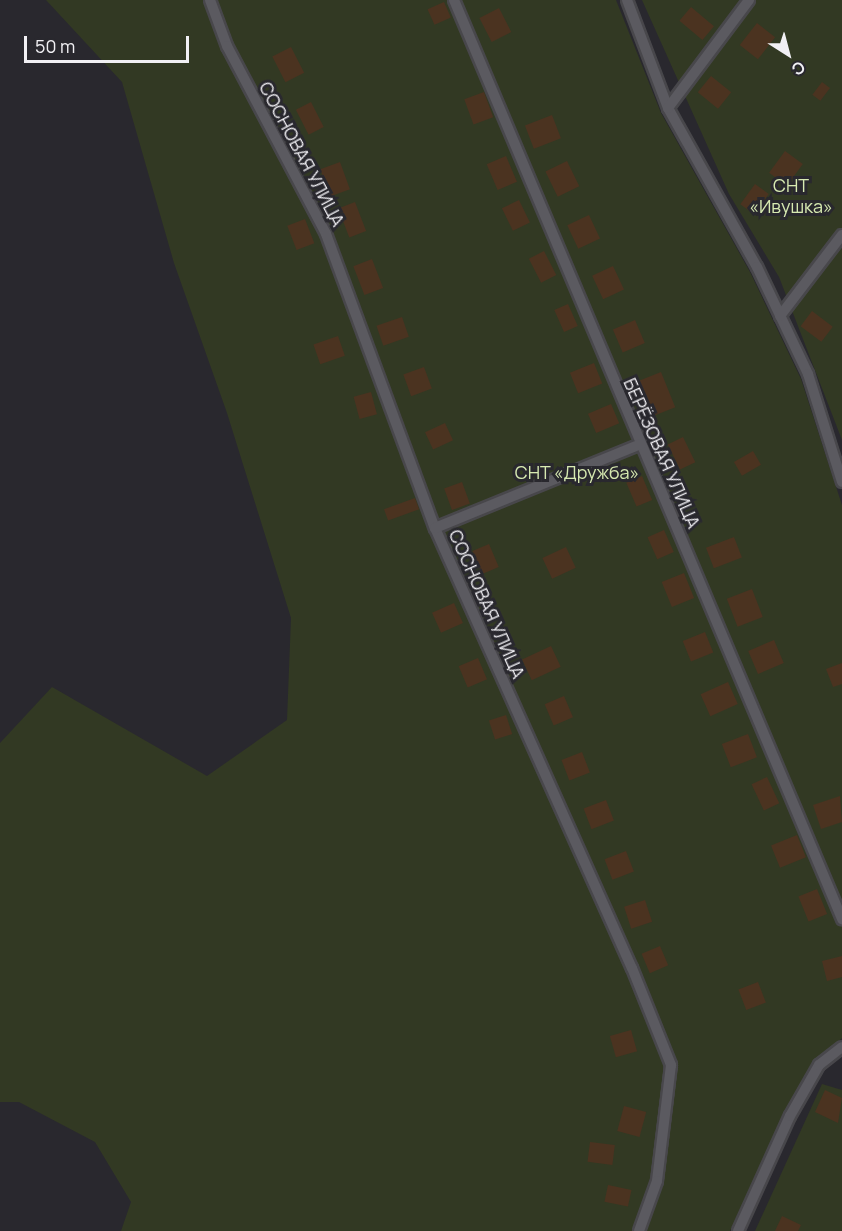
<!DOCTYPE html>
<html>
<head>
<meta charset="utf-8">
<style>
  body { margin:0 }
  #map { position:relative; width:842px; height:1231px; overflow:hidden; background:#29282e; font-family:Manrope,sans-serif }
  div>[style] { position:absolute }
  [style*='--x'] { left:calc(var(--x)*1px); top:calc(var(--y)*1px); width:calc(var(--w)*1px); rotate:calc(var(--a)*1deg) }
  .green>* { inset:0; background:#323923 }
  .building>* { inset:0; background:#4b3320; transform-origin:0 0 }
  .roads { filter:drop-shadow(2px 0 #48474b) drop-shadow(-2px 0 #48474b) drop-shadow(0 2px #48474b) drop-shadow(0 -2px #48474b) }
  .service>* { height:10px; margin:-5px; padding:0 5px; transform-origin:5px; border-radius:5px; background:#5b5a60 }
  span { translate:-50% -50%; white-space:nowrap; text-align:center; line-height:1.15; -webkit-text-stroke:6px #29282e; paint-order:stroke }
  .street-label { font-size:18px; color:#f1f0f4 }
  .park-label { font-size:18px; color:#d7eab1 }
  .north { position:absolute; left:758px; top:24px; width:60px; height:60px; -webkit-text-stroke:4px #29282e; paint-order:stroke; rotate:144deg; font-size:16px; font-weight:700; line-height:24px; text-align:center; color:#f1f0f4 }
  .north::after { content:''; display:block; margin:auto; width:21px; height:27px; background:#f1f0f4; clip-path:polygon(50% 0,100% 100%,50% 72%,0 100%) }
  .scale { position:absolute; left:24px; top:36px; width:165px; height:27px; box-sizing:border-box; border:3px solid #f1f0f4; border-top:0; padding-left:8px; font-size:18px; line-height:21px; white-space:nowrap; color:#f1f0f4; -webkit-text-stroke:4px #29282e; paint-order:stroke }
</style>
</head>
<body>
<div id="map">
  <div class="green">
    <div style="clip-path:polygon(46px 0,616px 0,661px 113px,750px 272px,801px 379px,842px 505px,842px 1038px,814px 1063px,784px 1113px,730px 1231px,121px 1231px,131px 1202px,95px 1142px,19px 1102px,0 1102px,0 743px,52px 687px,207px 776px,287px 720px,291px 618px,227px 413px,174px 263px,122px 82px)"></div>
    <div style="clip-path:polygon(642px 0,842px 0,842px 440px,779px 277px,729px 194px)"></div>
    <div style="clip-path:polygon(822px 1084px,842px 1090px,842px 1231px,755px 1231px)"></div>
  </div>
  <div class="building">
    <div style="left:444px;top:2px;width:17px;height:18px;rotate:66deg"></div>
    <div style="left:691px;top:7px;width:30px;height:18px;rotate:40deg"></div>
    <div style="left:499px;top:8px;width:27px;height:22px;rotate:63deg"></div>
    <div style="left:757px;top:23px;width:23px;height:28px;rotate:38deg"></div>
    <div style="left:291px;top:47px;width:29px;height:21px;rotate:63deg"></div>
    <div style="left:711px;top:76px;width:26px;height:21px;rotate:39deg"></div>
    <div style="left:822px;top:82px;width:10px;height:16px;rotate:37deg"></div>
    <div style="left:484px;top:92px;width:27px;height:21px;rotate:70deg"></div>
    <div style="left:311px;top:102px;width:28px;height:17px;rotate:63deg"></div>
    <div style="left:552px;top:115px;width:25px;height:29px;rotate:69deg"></div>
    <div style="left:785px;top:151px;width:22px;height:27px;rotate:36deg"></div>
    <div style="left:506px;top:156px;width:28px;height:21px;rotate:67deg"></div>
    <div style="left:567px;top:161px;width:28px;height:24px;rotate:64deg"></div>
    <div style="left:340px;top:162px;width:29px;height:21px;rotate:70deg"></div>
    <div style="left:755px;top:184px;width:17px;height:25px;rotate:36deg"></div>
    <div style="left:519px;top:200px;width:25px;height:19px;rotate:64deg"></div>
    <div style="left:355px;top:202px;width:31px;height:18px;rotate:69deg"></div>
    <div style="left:589px;top:215px;width:26px;height:24px;rotate:65deg"></div>
    <div style="left:305px;top:219px;width:26px;height:19px;rotate:69deg"></div>
    <div style="left:544px;top:251px;width:27px;height:17px;rotate:63deg"></div>
    <div style="left:372px;top:259px;width:31px;height:20px;rotate:69deg"></div>
    <div style="left:613px;top:266px;width:26px;height:23px;rotate:65deg"></div>
    <div style="left:568px;top:304px;width:24px;height:15px;rotate:66deg"></div>
    <div style="left:812px;top:311px;width:26px;height:19px;rotate:37deg"></div>
    <div style="left:402px;top:317px;width:21px;height:27px;rotate:71deg"></div>
    <div style="left:635px;top:320px;width:25px;height:24px;rotate:67deg"></div>
    <div style="left:338px;top:336px;width:21px;height:26px;rotate:71deg"></div>
    <div style="left:594px;top:363px;width:22px;height:26px;rotate:68deg"></div>
    <div style="left:424px;top:367px;width:23px;height:22px;rotate:70deg"></div>
    <div style="left:661px;top:372px;width:38px;height:25px;rotate:68deg"></div>
    <div style="left:371px;top:392px;width:23px;height:18px;rotate:75deg"></div>
    <div style="left:611px;top:404px;width:21px;height:25px;rotate:67deg"></div>
    <div style="left:445px;top:423px;width:19px;height:22px;rotate:65deg"></div>
    <div style="left:683px;top:437px;width:28px;height:17px;rotate:64deg"></div>
    <div style="left:753px;top:451px;width:16px;height:22px;rotate:60deg"></div>
    <div style="left:642px;top:476px;width:26px;height:17px;rotate:67deg"></div>
    <div style="left:462px;top:482px;width:23px;height:19px;rotate:70deg"></div>
    <div style="left:415px;top:498px;width:12px;height:33px;rotate:70deg"></div>
    <div style="left:664px;top:530px;width:24px;height:18px;rotate:66deg"></div>
    <div style="left:734px;top:537px;width:22px;height:30px;rotate:69deg"></div>
    <div style="left:489px;top:544px;width:25px;height:18px;rotate:67deg"></div>
    <div style="left:566px;top:547px;width:23px;height:26px;rotate:65deg"></div>
    <div style="left:684px;top:573px;width:27px;height:24px;rotate:68deg"></div>
    <div style="left:752px;top:589px;width:30px;height:27px;rotate:69deg"></div>
    <div style="left:454px;top:603px;width:22px;height:24px;rotate:66deg"></div>
    <div style="left:705px;top:632px;width:22px;height:24px;rotate:68deg"></div>
    <div style="left:774px;top:640px;width:25px;height:28px;rotate:67deg"></div>
    <div style="left:551px;top:646px;width:23px;height:32px;rotate:65deg"></div>
    <div style="left:478px;top:658px;width:23px;height:21px;rotate:67deg"></div>
    <div style="clip-path:polygon(842px 663px,842px 684px,833px 687px,826px 669px)"></div>
    <div style="left:728px;top:682px;width:24px;height:30px;rotate:66deg"></div>
    <div style="left:564px;top:696px;width:23px;height:21px;rotate:67deg"></div>
    <div style="left:506px;top:715px;width:20px;height:18px;rotate:72deg"></div>
    <div style="left:748px;top:734px;width:25px;height:28px;rotate:69deg"></div>
    <div style="left:582px;top:752px;width:22px;height:22px;rotate:69deg"></div>
    <div style="left:767px;top:777px;width:29px;height:17px;rotate:65deg"></div>
    <div style="clip-path:polygon(840px 796px,842px 822px,821px 829px,813px 805px)"></div>
    <div style="left:606px;top:800px;width:22px;height:24px;rotate:69deg"></div>
    <div style="left:797px;top:835px;width:24px;height:28px;rotate:68deg"></div>
    <div style="left:626px;top:851px;width:22px;height:23px;rotate:69deg"></div>
    <div style="left:817px;top:889px;width:27px;height:20px;rotate:68deg"></div>
    <div style="left:645px;top:900px;width:23px;height:22px;rotate:72deg"></div>
    <div style="left:660px;top:946px;width:21px;height:20px;rotate:67deg"></div>
    <div style="clip-path:polygon(842px 956px,842px 977px,827px 981px,822px 961px)"></div>
    <div style="left:758px;top:982px;width:22px;height:21px;rotate:69deg"></div>
    <div style="left:631px;top:1030px;width:22px;height:22px;rotate:74deg"></div>
    <div style="clip-path:polygon(825px 1090px,842px 1098px,838px 1123px,815px 1112px)"></div>
    <div style="left:624px;top:1106px;width:23px;height:26px;rotate:15deg"></div>
    <div style="left:590px;top:1142px;width:25px;height:20px;rotate:7deg"></div>
    <div style="left:608px;top:1185px;width:24px;height:17px;rotate:12deg"></div>
    <div style="clip-path:polygon(782px 1216px,801px 1225px,798px 1231px,775px 1231px)"></div>
  </div>
  <div class="roads">
    <div class="service">
      <div style="--x:210;--y:0;--w:49;--a:69.7"></div>
      <div style="--x:227;--y:46;--w:212;--a:62.2"></div>
      <div style="--x:326;--y:234;--w:314;--a:69.7"></div>
      <div style="--x:435;--y:528;--w:482;--a:65.9"></div>
      <div style="--x:632;--y:968;--w:105;--a:68.1"></div>
      <div style="--x:671;--y:1065;--w:117;--a:96.9"></div>
      <div style="--x:657;--y:1181;--w:53;--a:109.8"></div>
      <div style="--x:454;--y:0;--w:998;--a:67.11"></div>
      <div style="--x:627;--y:0;--w:116;--a:69.2"></div>
      <div style="--x:668;--y:108;--w:182;--a:60.8"></div>
      <div style="--x:757;--y:267;--w:119;--a:64.5"></div>
      <div style="--x:808;--y:374;--w:113;--a:72.5"></div>
      <div style="--x:668;--y:108;--w:135;--a:-53.1"></div>
      <div style="--x:780;--y:316;--w:102;--a:-52.6"></div>
      <div style="--x:435;--y:528;--w:222;--a:-22.2"></div>
      <div style="--x:738;--y:1231;--w:126;--a:-65.7"></div>
      <div style="--x:790;--y:1116;--w:59;--a:-60.4"></div>
      <div style="--x:819;--y:1065;--w:29;--a:-38"></div>
    </div>
  </div>
  <div class="street-label">
    <span style="left:302px;top:154px;rotate:62deg">СОСНОВАЯ УЛИЦА</span>
    <span style="left:662px;top:453px;rotate:66deg">БЕРЁЗОВАЯ УЛИЦА</span>
    <span style="left:487px;top:604px;rotate:66deg">СОСНОВАЯ УЛИЦА</span>
  </div>
  <div class="park-label">
    <span style="left:791px;top:196px">СНТ<br>«Ивушка»</span>
    <span style="left:577px;top:472px">СНТ «Дружба»</span>
  </div>
  <div class="north">С</div>
  <div class="scale">50 m</div>
</div>
</body>
</html>
